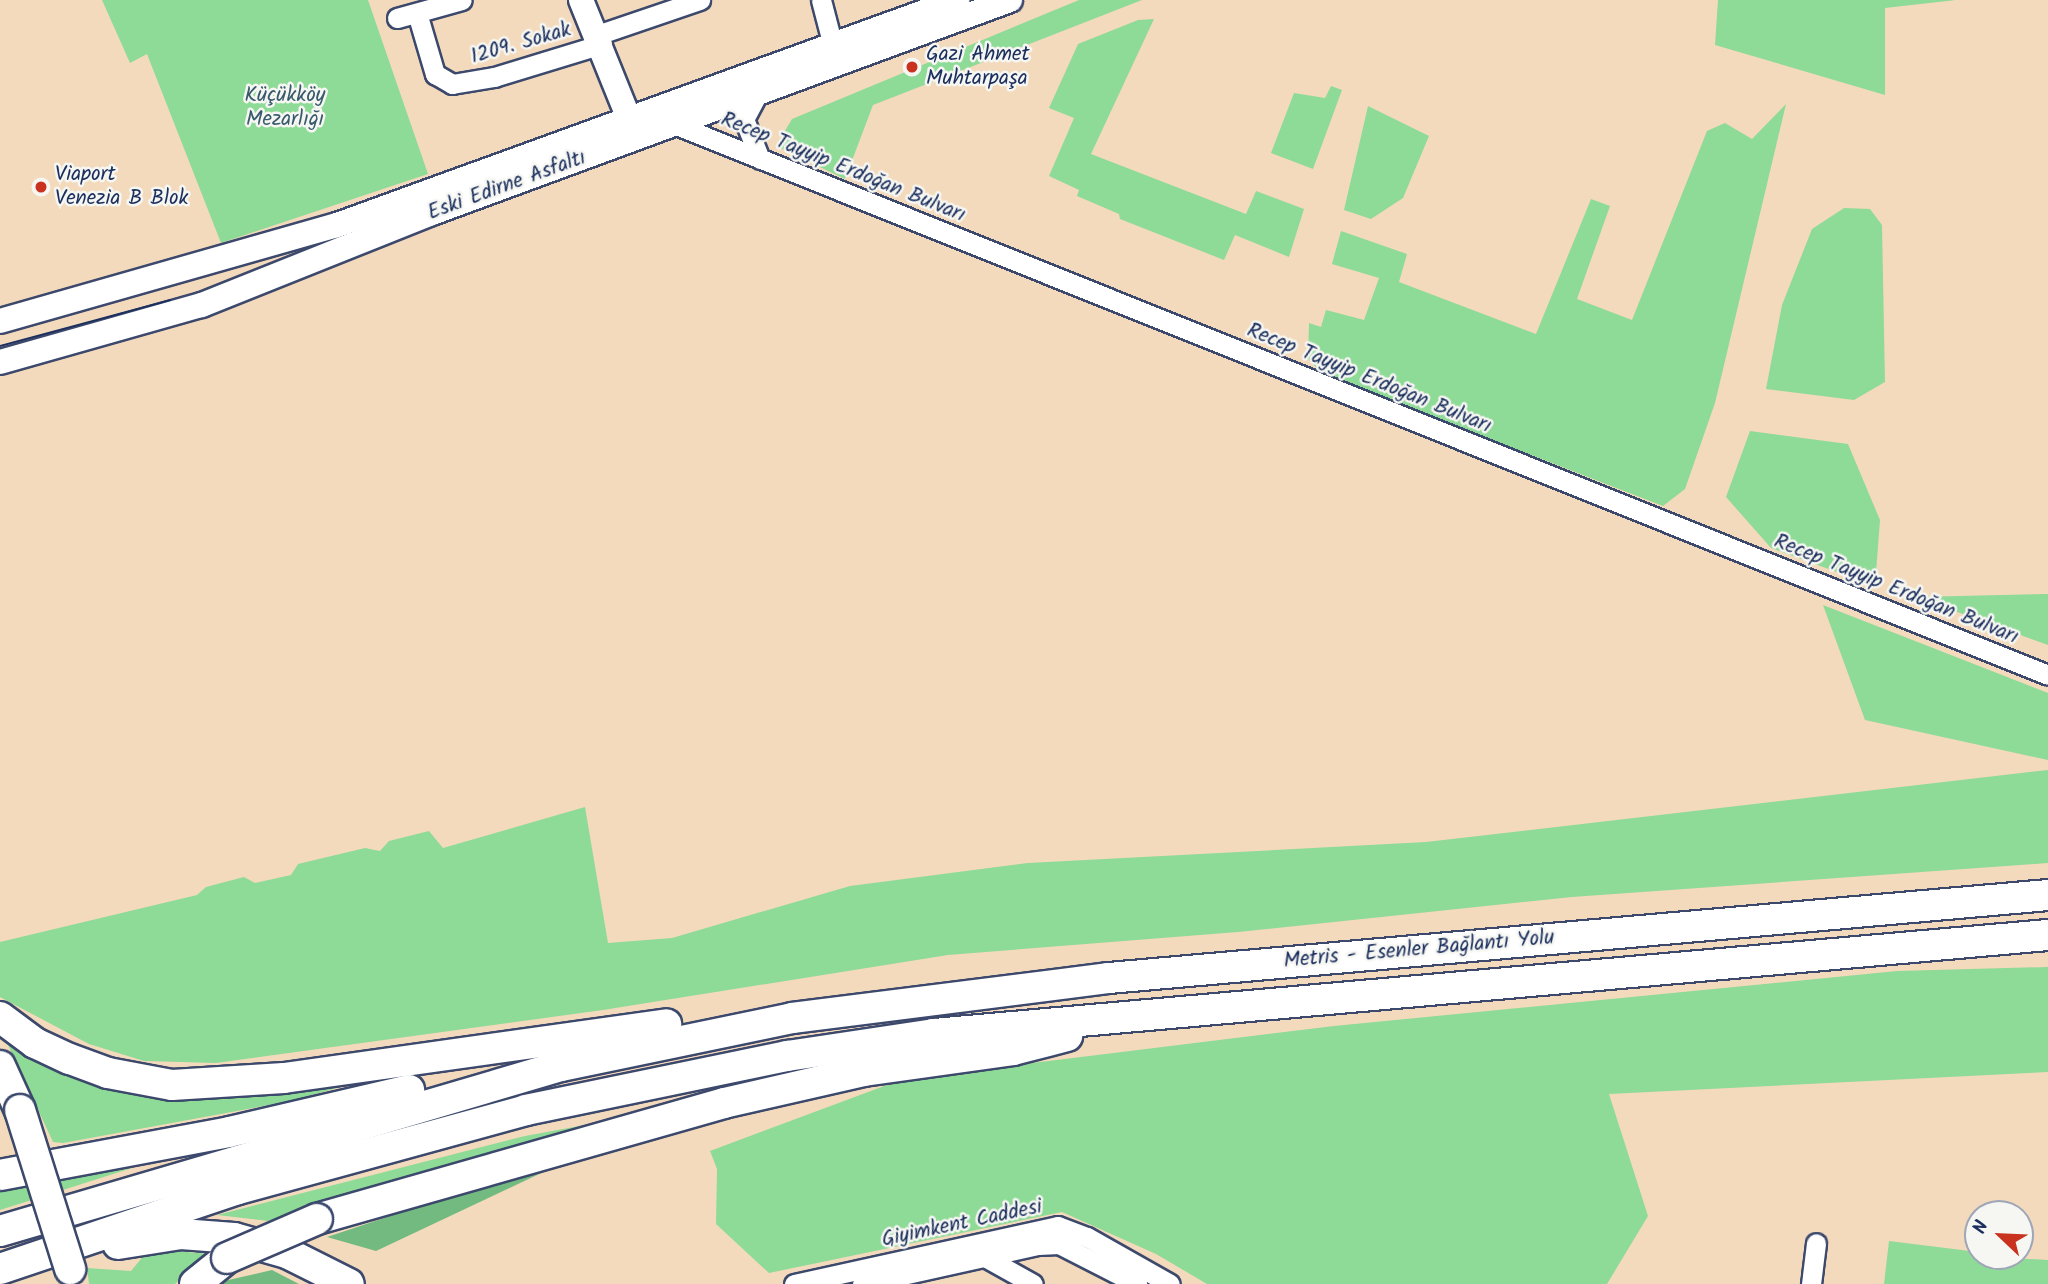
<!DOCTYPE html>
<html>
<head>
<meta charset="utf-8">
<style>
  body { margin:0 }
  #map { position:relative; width:2048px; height:1284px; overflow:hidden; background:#f4dabc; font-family:Kalam,sans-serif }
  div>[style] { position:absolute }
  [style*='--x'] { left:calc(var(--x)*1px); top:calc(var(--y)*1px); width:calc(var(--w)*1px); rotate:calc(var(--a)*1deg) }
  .green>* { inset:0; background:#8eda97 }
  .forest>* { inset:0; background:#72ba80 }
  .roads { filter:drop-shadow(2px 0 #3c496c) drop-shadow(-2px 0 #3c496c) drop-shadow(0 2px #3c496c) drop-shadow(0 -2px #3c496c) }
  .minor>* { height:19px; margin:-9.5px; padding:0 9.5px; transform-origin:9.5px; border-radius:9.5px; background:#fff }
  .major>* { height:24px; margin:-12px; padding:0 12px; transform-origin:12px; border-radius:12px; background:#fff }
  .highway>* { height:30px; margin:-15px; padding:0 15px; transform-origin:15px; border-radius:15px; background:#fff }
  .tram>* { height:2px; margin:-1px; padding:0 1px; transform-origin:1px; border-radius:1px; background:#1b2f5e }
  .bridges { filter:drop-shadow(2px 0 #3c496c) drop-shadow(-2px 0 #3c496c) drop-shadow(0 2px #3c496c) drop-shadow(0 -2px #3c496c) }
  .highway-bridge>* { height:30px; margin:-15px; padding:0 15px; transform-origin:15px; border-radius:15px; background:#fff }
  .dots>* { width:19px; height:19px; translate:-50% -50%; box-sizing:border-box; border:4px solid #f6f6f2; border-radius:50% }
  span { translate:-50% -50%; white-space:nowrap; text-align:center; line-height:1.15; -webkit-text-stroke:5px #f6f6f2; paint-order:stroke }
  .street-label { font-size:21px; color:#1b2f5e }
  .poi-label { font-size:21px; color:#1b2f5e }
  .left { translate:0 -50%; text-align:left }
  .park-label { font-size:21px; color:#385a6c }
  .north { position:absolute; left:1964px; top:1200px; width:70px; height:70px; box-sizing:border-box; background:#f6f6f2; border:2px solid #9ea6b7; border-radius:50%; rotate:293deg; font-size:19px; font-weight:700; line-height:28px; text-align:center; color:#1b2f5e }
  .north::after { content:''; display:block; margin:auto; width:24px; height:32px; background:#c8321e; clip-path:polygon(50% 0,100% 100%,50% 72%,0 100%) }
</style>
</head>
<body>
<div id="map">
  <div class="green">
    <div style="clip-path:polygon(102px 0,368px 0,428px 174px,221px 243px,147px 54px,130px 63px)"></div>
    <div style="clip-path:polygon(1079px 0,1142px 0,873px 105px,845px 179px,776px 146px,792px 119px)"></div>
    <div style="clip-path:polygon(1718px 0,1956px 0,1885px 8px,1885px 95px,1715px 45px)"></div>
    <div style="clip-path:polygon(1154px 19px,1091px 154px,1246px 214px,1256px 191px,1304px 209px,1289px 257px,1235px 235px,1224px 260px,1120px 219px,1119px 214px,1077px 196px,1079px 190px,1049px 176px,1074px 118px,1049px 108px,1078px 44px,1138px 20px)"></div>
    <div style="clip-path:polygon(1331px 86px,1342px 90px,1313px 169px,1271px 153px,1294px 93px,1325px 98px)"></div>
    <div style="clip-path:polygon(1786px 104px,1715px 403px,1685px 489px,1663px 506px,1365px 391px,1322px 373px,1308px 359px,1309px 323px,1321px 327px,1326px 310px,1364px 320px,1379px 278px,1332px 264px,1341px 231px,1407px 254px,1399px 282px,1536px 334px,1591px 199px,1610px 206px,1577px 299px,1632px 320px,1707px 131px,1725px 123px,1752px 139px)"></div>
    <div style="clip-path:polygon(1368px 106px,1429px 136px,1403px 198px,1371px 219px,1344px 210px)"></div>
    <div style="clip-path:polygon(1844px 208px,1870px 209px,1882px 225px,1885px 382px,1854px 400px,1766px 389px,1782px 305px,1812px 229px)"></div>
    <div style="clip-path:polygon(1750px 431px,1848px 444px,1880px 520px,1875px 586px,1771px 548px,1726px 497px)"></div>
    <div style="clip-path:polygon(2048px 594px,2048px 645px,1916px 597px)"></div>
    <div style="clip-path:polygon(1823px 605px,2048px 693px,2048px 760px,1865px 720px)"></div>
    <div style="clip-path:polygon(2048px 770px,2048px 863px,1572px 897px,1238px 932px,948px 955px,603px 1010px,216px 1063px,144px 1061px,89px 1044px,0 997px,0 942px,197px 895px,206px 887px,244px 877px,255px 883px,291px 875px,298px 864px,365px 848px,380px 851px,389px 841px,429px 831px,443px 848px,585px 807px,608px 943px,672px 938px,850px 886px,1028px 863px,1426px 842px)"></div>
    <div style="clip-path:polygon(2048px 967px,2048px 1072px,1609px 1094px,1648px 1216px,1607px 1284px,1207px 1284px,1156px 1254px,1062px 1212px,769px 1273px,716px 1224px,717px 1169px,710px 1151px,903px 1079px,1334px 1026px,1897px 971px)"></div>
    <div style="clip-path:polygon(3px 1034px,46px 1064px,84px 1079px,174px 1097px,263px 1093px,376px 1077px,291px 1101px,63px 1143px,53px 1142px)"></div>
    <div style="clip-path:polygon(590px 1124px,268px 1221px,217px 1215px,525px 1136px)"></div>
    <div style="clip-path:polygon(130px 1164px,132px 1168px,0 1210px,0 1187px)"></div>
    <div style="clip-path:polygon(1889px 1241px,1978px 1252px,1978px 1256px,2048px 1260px,2048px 1284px,1884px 1284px)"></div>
    <div style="clip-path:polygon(164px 1250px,209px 1254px,175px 1284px,89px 1284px,87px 1268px,131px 1271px,145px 1254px)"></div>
  </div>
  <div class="forest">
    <div style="clip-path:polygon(592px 1149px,376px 1251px,327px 1237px)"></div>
    <div style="clip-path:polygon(272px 1270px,299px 1284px,221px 1284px,224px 1281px)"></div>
  </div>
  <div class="roads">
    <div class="minor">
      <div style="--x:821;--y:0;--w:48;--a:75.4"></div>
      <div style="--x:417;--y:13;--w:64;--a:73.6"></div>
      <div style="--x:435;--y:74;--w:20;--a:30"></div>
      <div style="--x:452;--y:84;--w:43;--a:-9.5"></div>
      <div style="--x:494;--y:77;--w:113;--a:-17"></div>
      <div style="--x:397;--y:18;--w:67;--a:-15.5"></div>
      <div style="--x:597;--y:35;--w:109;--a:-18.8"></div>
      <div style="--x:758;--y:93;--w:30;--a:118"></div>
      <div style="--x:744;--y:119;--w:43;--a:68.2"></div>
      <div style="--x:674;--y:124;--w:1480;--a:21.85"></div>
      <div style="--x:983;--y:1256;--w:57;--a:29.2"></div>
      <div style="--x:794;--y:1284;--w:270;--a:-12.4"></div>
      <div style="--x:1058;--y:1226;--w:31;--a:21"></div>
      <div style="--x:1087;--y:1237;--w:95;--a:29.5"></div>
      <div style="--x:862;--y:1284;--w:180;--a:-12.5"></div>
      <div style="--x:1038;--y:1245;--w:21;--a:-3"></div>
      <div style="--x:1059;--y:1244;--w:88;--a:27.1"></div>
      <div style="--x:1811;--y:1284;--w:41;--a:-83"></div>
    </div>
    <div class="major">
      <div style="--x:581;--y:0;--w:147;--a:68"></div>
      <div style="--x:0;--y:321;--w:350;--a:-15.9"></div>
      <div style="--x:337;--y:225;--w:660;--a:-19.95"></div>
      <div style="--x:0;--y:362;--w:210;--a:-15.8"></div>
      <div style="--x:202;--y:305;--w:248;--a:-21.8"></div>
      <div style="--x:432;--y:213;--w:616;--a:-20.23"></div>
    </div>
    <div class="highway">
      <div style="--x:0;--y:1017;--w:44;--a:36.6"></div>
      <div style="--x:35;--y:1043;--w:38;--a:25"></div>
      <div style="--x:70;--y:1059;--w:40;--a:20.2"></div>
      <div style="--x:108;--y:1073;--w:65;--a:10.6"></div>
      <div style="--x:172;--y:1085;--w:112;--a:-3.6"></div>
      <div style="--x:284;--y:1078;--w:386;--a:-8"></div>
      <div style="--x:0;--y:1066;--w:48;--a:65.6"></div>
      <div style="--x:0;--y:1175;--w:233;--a:-10.6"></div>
      <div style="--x:229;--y:1132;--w:185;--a:-13.1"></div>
      <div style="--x:317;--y:1219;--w:423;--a:-15.9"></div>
      <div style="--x:724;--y:1103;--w:144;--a:-12.9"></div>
      <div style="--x:864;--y:1071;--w:150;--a:-8"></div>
      <div style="--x:1013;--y:1050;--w:56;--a:-14.5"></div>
      <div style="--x:0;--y:1231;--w:585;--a:-16.39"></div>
      <div style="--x:561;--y:1066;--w:236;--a:-11.7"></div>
      <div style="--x:792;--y:1018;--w:320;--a:-7.2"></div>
      <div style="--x:1109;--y:978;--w:943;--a:-5.05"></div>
      <div style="--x:118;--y:1244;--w:64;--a:-9"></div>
      <div style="--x:181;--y:1234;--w:53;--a:4.3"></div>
      <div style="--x:234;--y:1238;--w:55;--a:15.8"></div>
      <div style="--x:287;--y:1253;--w:69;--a:26.6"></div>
      <div style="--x:0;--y:1269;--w:251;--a:-18.6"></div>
      <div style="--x:238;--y:1189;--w:299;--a:-15.3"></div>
      <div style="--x:526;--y:1110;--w:267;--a:-11.7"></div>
      <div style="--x:787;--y:1056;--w:149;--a:-8.5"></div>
      <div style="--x:934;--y:1034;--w:1118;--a:-5.08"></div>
      <div style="--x:195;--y:1284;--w:41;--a:-39.1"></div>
    </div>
  </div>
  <div class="tram">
    <div style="--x:0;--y:346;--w:176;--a:-15.1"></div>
  </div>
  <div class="bridges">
    <div class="highway-bridge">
      <div style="--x:20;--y:1110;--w:167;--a:72.5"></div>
      <div style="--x:227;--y:1258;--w:98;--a:-23.4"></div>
    </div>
  </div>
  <div class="dots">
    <div style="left:912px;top:67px;background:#c8321e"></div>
    <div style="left:41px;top:187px;background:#c8321e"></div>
  </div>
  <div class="street-label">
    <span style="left:521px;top:44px;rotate:-16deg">1209. Sokak</span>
    <span style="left:843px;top:168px;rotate:22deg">Recep Tayyip Erdoğan Bulvarı</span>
    <span style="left:507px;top:186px;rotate:-20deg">Eski Edirne Asfaltı</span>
    <span style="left:1369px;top:379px;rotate:22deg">Recep Tayyip Erdoğan Bulvarı</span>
    <span style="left:1896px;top:590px;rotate:22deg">Recep Tayyip Erdoğan Bulvarı</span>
    <span style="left:1419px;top:950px;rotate:-5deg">Metris - Esenler Bağlantı Yolu</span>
    <span style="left:962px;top:1224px;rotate:-12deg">Giyimkent Caddesi</span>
  </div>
  <div class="poi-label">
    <span class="left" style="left:926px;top:67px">Gazi Ahmet<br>Muhtarpaşa</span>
    <span class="left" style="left:55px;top:187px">Viaport<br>Venezia B Blok</span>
  </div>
  <div class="park-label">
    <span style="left:285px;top:108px">Küçükköy<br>Mezarlığı</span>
  </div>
  <div class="north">N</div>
</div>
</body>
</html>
